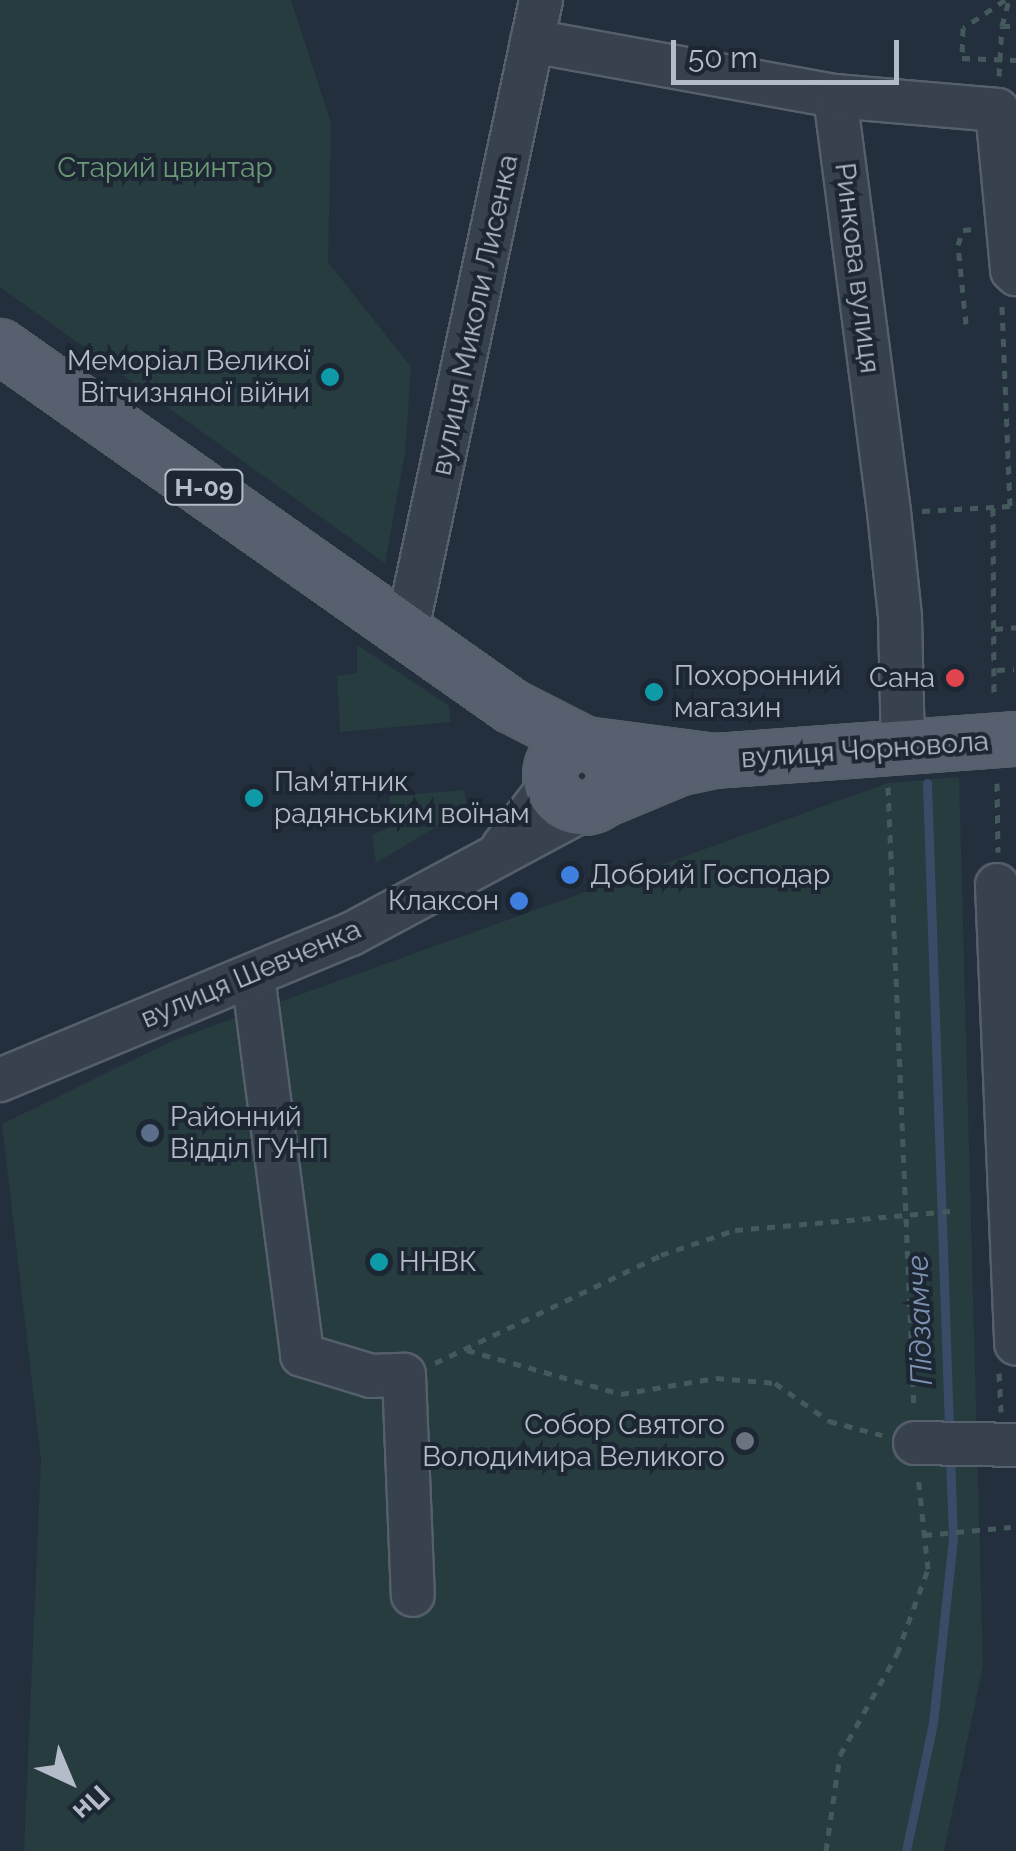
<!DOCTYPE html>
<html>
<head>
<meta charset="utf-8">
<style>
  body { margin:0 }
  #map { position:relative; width:1016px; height:1851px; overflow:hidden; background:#242f3e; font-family:Raleway,sans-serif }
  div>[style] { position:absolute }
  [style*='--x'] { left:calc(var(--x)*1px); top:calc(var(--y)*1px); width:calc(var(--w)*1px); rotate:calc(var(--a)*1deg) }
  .green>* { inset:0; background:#263c3f }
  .stream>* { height:9px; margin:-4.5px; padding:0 4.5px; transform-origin:4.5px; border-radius:4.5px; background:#394c67 }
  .path>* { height:5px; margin-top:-2.5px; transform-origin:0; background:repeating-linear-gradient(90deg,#44595c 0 8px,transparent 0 16px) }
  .roads { filter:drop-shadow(2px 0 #565f6c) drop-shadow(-2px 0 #565f6c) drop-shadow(0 2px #565f6c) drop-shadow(0 -2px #565f6c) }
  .minor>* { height:42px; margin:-21px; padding:0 21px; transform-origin:21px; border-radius:21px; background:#38414e }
  .major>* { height:52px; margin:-26px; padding:0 26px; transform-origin:26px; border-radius:26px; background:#56606e }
  .major>.ring { margin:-26px; padding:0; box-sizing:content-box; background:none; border:52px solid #56606e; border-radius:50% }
  .dots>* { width:28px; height:28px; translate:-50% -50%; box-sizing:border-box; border:5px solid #1d2633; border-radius:50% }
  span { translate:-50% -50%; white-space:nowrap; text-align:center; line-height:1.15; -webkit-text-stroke:8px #1d2633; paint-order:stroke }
  .shield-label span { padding:2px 8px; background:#1d2633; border:2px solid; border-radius:8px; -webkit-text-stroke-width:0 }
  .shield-label { font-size:25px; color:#b4bcc9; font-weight:700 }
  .park-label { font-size:28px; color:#6b9a76 }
  .street-label { font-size:28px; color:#b4bcc9 }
  .poi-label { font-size:28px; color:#b4bcc9 }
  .right { translate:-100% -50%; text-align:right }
  .left { translate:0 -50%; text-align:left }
  .water-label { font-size:30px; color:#7c92b1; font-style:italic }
  .north { position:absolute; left:20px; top:1731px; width:100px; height:100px; -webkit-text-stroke:8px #1d2633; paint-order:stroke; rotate:136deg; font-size:28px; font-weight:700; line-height:40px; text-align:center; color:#b4bcc9 }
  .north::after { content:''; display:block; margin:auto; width:35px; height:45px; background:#b4bcc9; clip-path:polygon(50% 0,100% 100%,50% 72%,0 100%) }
  .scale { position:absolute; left:671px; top:40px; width:228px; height:45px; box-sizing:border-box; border:5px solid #b4bcc9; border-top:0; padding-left:12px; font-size:30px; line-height:35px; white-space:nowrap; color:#b4bcc9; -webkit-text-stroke:8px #1d2633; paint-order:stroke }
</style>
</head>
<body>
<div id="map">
  <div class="green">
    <div style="clip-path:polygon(0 0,291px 0,331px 123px,328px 262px,411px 367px,405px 453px,385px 563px,0 287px)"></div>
    <div style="clip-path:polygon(357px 645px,449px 706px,451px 722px,340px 732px,337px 676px,357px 673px)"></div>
    <div style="clip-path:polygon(959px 777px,983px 1666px,944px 1851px,24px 1851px,41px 1460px,2px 1124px,174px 1040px,888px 783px)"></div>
    <div style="clip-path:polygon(464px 790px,467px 808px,376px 863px,372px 835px,390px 827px,390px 796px)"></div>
  </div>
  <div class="stream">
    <div style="--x:927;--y:783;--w:647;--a:88.05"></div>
    <div style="--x:906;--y:1851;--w:131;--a:-78.1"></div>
    <div style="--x:933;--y:1723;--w:185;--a:-83.8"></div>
    <div style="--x:953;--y:1539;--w:83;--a:-92.1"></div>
  </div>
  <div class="path">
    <div style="--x:1005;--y:0;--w:50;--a:146.3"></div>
    <div style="--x:963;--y:28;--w:30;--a:92"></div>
    <div style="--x:962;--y:58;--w:54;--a:2.1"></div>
    <div style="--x:1002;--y:26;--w:14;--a:0"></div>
    <div style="--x:999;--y:76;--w:50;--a:-86.6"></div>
    <div style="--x:1002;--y:26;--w:27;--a:-75"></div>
    <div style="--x:966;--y:324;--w:79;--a:-95.8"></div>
    <div style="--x:958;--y:245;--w:16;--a:-72"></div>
    <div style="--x:963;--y:230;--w:12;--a:-5"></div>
    <div style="--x:993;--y:508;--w:191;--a:89.7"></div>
    <div style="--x:922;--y:511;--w:88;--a:-3.3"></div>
    <div style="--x:1010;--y:506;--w:200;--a:-92.3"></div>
    <div style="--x:995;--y:629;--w:21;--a:-5"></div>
    <div style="--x:997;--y:670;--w:17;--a:-3"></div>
    <div style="--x:997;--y:783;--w:69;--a:89.2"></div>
    <div style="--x:888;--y:787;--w:624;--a:87.61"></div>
    <div style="--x:467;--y:1350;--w:160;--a:15.9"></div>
    <div style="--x:621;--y:1394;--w:96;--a:-9.6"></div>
    <div style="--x:716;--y:1378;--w:59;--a:4.8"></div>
    <div style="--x:775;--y:1383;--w:66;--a:35.1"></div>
    <div style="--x:829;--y:1421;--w:55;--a:14.8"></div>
    <div style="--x:435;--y:1363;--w:250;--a:-25.5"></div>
    <div style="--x:661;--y:1255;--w:78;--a:-18.7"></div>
    <div style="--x:735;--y:1230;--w:217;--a:-5"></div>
    <div style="--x:999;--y:1373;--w:39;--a:87"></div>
    <div style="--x:924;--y:1535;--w:87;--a:-5.3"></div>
    <div style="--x:826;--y:1851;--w:97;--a:-81.7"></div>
    <div style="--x:840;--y:1755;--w:116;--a:-60.6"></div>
    <div style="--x:897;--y:1654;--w:90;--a:-70"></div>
    <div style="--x:928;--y:1569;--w:94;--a:-96.1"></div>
  </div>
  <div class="roads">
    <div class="minor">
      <div style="--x:532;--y:41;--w:308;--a:10.3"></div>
      <div style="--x:835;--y:96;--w:419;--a:82.6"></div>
      <div style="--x:889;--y:512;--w:106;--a:84"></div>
      <div style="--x:900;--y:617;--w:130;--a:88.7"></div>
      <div style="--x:835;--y:96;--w:163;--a:4.9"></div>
      <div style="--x:997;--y:110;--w:161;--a:84.6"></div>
      <div style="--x:1012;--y:270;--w:6;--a:45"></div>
      <div style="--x:407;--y:629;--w:643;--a:-77.97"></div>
      <div style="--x:503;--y:847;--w:78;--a:-52.3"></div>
      <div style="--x:997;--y:885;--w:459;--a:87.6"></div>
      <div style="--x:253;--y:976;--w:382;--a:82.6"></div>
      <div style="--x:302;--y:1355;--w:72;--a:16.9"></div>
      <div style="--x:371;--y:1376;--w:33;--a:-2"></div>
      <div style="--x:404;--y:1375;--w:220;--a:87.7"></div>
      <div style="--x:0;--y:1080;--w:380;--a:-22.6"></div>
      <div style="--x:351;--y:934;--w:267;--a:-28.2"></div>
      <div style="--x:915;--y:1443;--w:101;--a:1.1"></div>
    </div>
    <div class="major">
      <div style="--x:0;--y:346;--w:625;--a:35.16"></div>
      <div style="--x:511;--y:706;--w:83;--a:27.2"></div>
      <div style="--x:585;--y:744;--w:131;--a:7.5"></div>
      <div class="ring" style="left:550px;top:744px;width:12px;height:12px"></div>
      <div style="--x:604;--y:800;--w:83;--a:-22.6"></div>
      <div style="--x:681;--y:768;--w:35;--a:-12"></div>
      <div style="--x:715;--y:761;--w:302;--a:-4.2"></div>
    </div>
  </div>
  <div class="dots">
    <div style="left:330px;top:377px;background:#0f9aa8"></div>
    <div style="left:955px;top:678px;background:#e0444e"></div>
    <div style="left:654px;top:692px;background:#0f9aa8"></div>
    <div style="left:254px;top:798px;background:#0f9aa8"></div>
    <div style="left:570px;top:875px;background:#3f7fe0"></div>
    <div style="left:519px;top:901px;background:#3f7fe0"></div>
    <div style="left:150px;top:1133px;background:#5c6f8a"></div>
    <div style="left:379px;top:1262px;background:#0f9aa8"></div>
    <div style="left:745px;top:1441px;background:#6b7280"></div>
  </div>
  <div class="shield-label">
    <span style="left:204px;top:487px">Н-09</span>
  </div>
  <div class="park-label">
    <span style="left:165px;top:168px">Старий цвинтар</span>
  </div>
  <div class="street-label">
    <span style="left:857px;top:268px;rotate:83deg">Ринкова вулиця</span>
    <span style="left:475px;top:315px;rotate:-78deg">вулиця Миколи Лисенка</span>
    <span style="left:865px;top:750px;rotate:-4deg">вулиця Чорновола</span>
    <span style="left:251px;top:974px;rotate:-23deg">вулиця Шевченка</span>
  </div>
  <div class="poi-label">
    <span class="right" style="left:310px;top:377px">Меморіал Великої<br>Вітчизняної війни</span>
    <span class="left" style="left:674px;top:692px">Похоронний<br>магазин</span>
    <span class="right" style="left:935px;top:678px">Сана</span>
    <span class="left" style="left:274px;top:798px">Пам'ятник<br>радянським воїнам</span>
    <span class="left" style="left:590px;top:875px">Добрий Господар</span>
    <span class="right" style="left:499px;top:901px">Клаксон</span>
    <span class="left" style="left:170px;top:1133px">Районний<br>Відділ ГУНП</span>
    <span class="left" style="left:399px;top:1262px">ННВК</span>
    <span class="right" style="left:725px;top:1441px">Собор Святого<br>Володимира Великого</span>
  </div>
  <div class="water-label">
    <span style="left:920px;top:1320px;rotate:-92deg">Підзамче</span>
  </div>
  <div class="north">Пн</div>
  <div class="scale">50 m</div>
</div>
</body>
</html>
